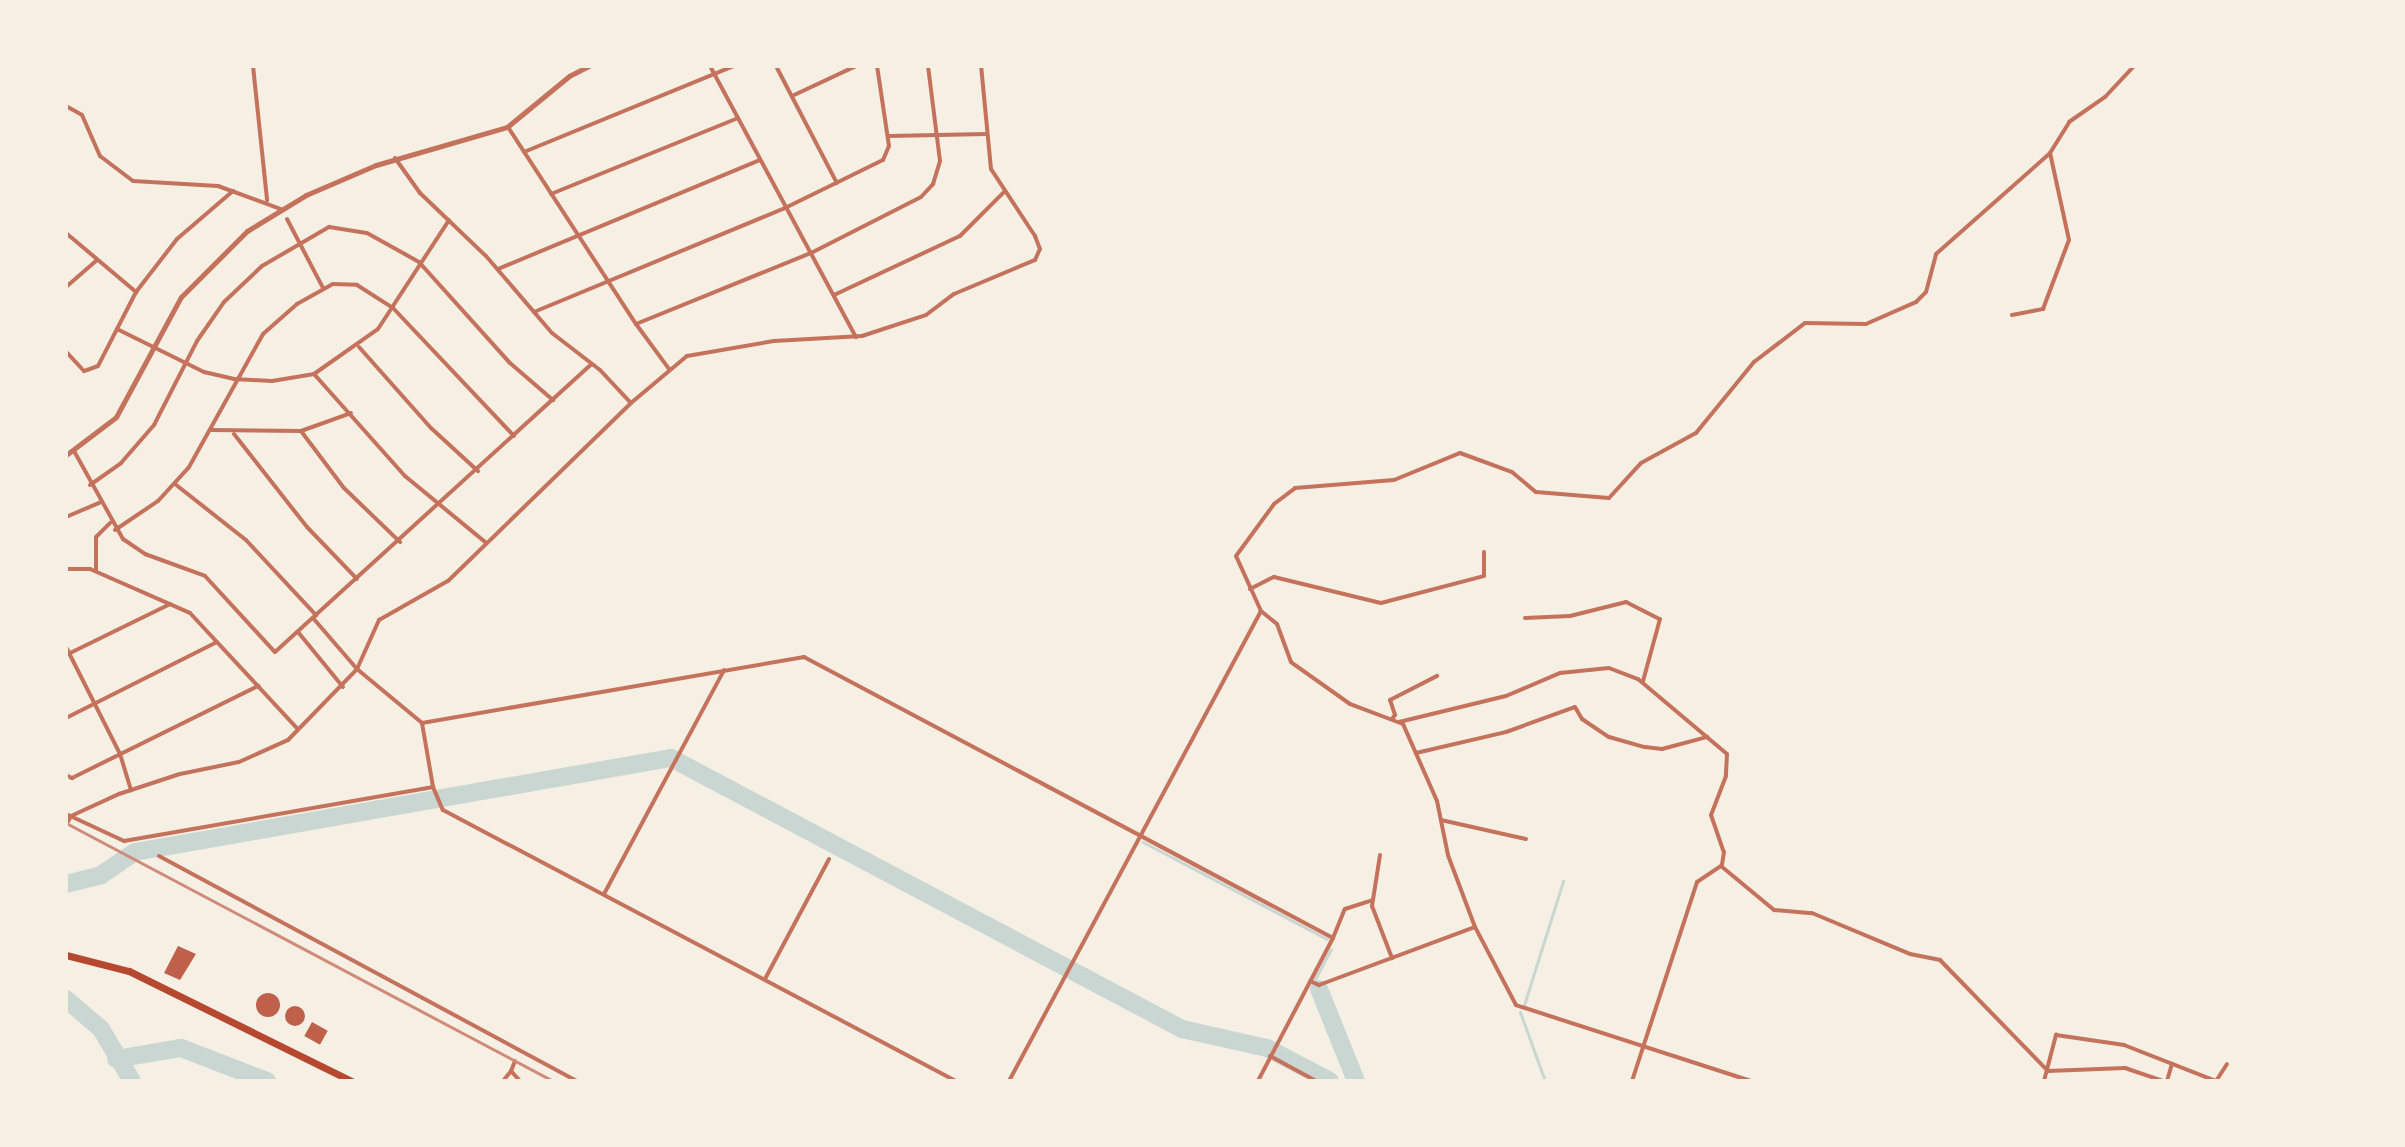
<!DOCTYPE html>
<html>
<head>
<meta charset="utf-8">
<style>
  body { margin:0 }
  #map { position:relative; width:2405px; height:1147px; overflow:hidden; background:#f6efe4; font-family:Raleway,sans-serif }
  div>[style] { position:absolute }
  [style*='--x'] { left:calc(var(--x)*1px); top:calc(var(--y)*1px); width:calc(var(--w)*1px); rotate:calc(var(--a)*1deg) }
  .stream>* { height:3px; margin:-1.5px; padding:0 1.5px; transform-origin:1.5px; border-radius:1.5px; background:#c9d6d2 }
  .river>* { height:18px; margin:-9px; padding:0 9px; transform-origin:9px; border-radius:9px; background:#c9d6d2 }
  .building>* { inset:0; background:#bf614a; transform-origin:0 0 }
  .round { border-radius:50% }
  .minor>* { height:4px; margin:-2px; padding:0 2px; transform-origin:2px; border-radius:2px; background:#c5725c }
  .tertiary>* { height:5px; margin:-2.5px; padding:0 2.5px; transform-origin:2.5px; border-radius:2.5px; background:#c5725c }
  .trunk>* { height:7px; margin:-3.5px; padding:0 3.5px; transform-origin:3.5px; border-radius:3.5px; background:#b5482f }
  .rail>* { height:3px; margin:-1.5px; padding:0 1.5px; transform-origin:1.5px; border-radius:1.5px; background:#cf8b77 }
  span { translate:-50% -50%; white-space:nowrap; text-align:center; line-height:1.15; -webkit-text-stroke:6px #f6efe4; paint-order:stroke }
  .frame { position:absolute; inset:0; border:68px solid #f6efe4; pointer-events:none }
</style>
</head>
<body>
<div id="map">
  <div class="stream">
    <div style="--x:1143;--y:842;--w:208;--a:27.8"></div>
    <div style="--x:1315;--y:979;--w:34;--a:-62"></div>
    <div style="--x:1524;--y:1005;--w:130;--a:-72.5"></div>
    <div style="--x:1520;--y:1012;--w:73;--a:70.1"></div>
  </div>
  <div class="river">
    <div style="--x:66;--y:884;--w:36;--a:-14"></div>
    <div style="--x:101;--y:875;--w:41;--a:-34.1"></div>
    <div style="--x:135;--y:852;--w:544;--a:-9.95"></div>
    <div style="--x:671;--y:758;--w:578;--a:27.94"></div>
    <div style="--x:1182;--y:1029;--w:87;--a:12.6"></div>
    <div style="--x:1267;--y:1048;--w:71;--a:27.6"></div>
    <div style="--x:1319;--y:989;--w:99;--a:68.1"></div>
    <div style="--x:66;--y:999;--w:46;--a:40.6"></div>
    <div style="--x:101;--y:1029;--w:61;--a:59.2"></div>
    <div style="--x:116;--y:1059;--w:66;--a:-9.6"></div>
    <div style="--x:181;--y:1048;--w:92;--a:21"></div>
  </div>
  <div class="building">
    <div style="clip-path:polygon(178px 946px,196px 954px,180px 980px,164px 973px)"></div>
    <div class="round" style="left:256px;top:993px;width:24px;height:24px"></div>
    <div class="round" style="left:285px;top:1006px;width:20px;height:20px"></div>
    <div style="left:312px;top:1022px;width:18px;height:16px;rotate:29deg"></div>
  </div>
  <div class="minor">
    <div style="--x:253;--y:66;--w:135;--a:84"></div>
    <div style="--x:710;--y:66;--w:308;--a:61.7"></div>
    <div style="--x:776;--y:66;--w:132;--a:62.5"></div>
    <div style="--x:792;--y:96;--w:71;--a:-25.1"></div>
    <div style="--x:66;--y:106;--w:18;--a:29"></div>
    <div style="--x:82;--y:115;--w:45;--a:66.3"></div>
    <div style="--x:100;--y:156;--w:41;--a:37.1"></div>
    <div style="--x:133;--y:181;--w:85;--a:3.4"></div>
    <div style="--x:218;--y:186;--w:67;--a:20.1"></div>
    <div style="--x:508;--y:127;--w:235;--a:57"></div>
    <div style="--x:636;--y:324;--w:189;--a:-22.1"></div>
    <div style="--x:811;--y:253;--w:123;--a:-27"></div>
    <div style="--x:921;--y:197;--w:18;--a:-47"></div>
    <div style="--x:933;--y:184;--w:24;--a:-73"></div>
    <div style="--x:940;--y:161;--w:96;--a:-97.2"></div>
    <div style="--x:889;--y:136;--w:98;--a:-1.2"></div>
    <div style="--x:524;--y:152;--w:227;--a:-22.3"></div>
    <div style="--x:395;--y:158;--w:43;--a:54.5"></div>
    <div style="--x:420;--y:193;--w:91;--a:43.7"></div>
    <div style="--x:486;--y:256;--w:101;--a:49.4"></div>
    <div style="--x:552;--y:333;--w:61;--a:37.6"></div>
    <div style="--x:600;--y:370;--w:45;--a:46.8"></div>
    <div style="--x:551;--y:194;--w:202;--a:-22.1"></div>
    <div style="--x:287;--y:219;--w:78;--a:62.4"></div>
    <div style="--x:66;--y:233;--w:92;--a:40.1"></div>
    <div style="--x:136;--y:292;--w:83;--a:117.2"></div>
    <div style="--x:98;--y:366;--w:15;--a:160"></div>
    <div style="--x:84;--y:371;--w:26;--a:-133"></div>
    <div style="--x:498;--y:269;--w:284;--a:-22.6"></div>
    <div style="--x:66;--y:287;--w:40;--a:-41"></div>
    <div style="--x:136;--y:292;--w:67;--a:-52.3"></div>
    <div style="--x:177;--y:239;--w:74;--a:-40.6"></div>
    <div style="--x:834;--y:295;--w:139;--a:-25.1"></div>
    <div style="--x:960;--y:236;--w:61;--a:-45"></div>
    <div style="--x:534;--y:312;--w:272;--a:-22.5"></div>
    <div style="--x:785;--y:208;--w:109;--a:-26.1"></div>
    <div style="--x:883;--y:160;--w:15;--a:-67"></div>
    <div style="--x:889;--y:146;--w:81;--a:-98.5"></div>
    <div style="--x:2012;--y:315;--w:32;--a:-11"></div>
    <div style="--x:2043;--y:309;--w:74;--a:-69.4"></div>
    <div style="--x:2069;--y:240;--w:89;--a:-102.3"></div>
    <div style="--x:636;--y:324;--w:56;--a:53.7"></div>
    <div style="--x:117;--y:329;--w:97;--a:26.3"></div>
    <div style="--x:204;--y:372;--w:31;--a:13"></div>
    <div style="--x:234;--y:379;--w:38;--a:3"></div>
    <div style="--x:272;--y:381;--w:43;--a:-9.5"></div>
    <div style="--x:314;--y:374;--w:78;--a:-35.1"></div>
    <div style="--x:378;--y:329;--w:130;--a:-56.9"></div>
    <div style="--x:359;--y:347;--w:108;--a:48.4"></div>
    <div style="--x:431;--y:428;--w:64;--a:42.5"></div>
    <div style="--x:314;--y:374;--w:137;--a:48.3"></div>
    <div style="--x:405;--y:476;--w:104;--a:39.5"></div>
    <div style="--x:211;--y:430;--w:90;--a:0.6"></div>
    <div style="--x:301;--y:431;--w:53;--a:-19.8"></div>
    <div style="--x:301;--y:431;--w:71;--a:53"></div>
    <div style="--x:344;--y:488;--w:78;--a:44"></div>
    <div style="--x:234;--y:434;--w:118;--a:51.9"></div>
    <div style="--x:307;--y:527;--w:72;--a:46.1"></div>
    <div style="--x:74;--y:451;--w:101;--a:60.9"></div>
    <div style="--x:123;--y:539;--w:27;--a:34"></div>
    <div style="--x:145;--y:554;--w:64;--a:20.1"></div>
    <div style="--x:205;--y:576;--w:103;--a:47.4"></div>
    <div style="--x:275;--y:652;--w:428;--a:-42.3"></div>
    <div style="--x:175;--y:484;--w:90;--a:38.3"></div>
    <div style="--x:246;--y:540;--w:103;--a:47"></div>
    <div style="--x:90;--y:485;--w:38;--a:-35"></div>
    <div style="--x:121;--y:463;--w:50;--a:-49"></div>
    <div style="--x:154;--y:425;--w:94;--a:-62.9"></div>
    <div style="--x:197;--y:341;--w:47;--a:-55.3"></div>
    <div style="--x:224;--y:302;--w:52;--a:-43.5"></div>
    <div style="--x:262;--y:266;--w:78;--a:-30.2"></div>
    <div style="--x:329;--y:227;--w:38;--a:9"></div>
    <div style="--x:367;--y:233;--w:60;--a:29.1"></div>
    <div style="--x:419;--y:262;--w:136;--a:48"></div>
    <div style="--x:510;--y:363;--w:57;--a:40.7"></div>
    <div style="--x:66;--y:517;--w:36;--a:-23"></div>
    <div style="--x:115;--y:530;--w:52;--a:-34"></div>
    <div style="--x:158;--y:501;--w:46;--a:-47.6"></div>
    <div style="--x:189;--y:467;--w:152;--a:-60.9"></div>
    <div style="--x:263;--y:334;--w:45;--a:-41.4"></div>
    <div style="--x:297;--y:304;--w:41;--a:-29.1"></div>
    <div style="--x:333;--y:284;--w:24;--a:2"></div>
    <div style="--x:357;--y:285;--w:43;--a:32.6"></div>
    <div style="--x:393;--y:308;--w:176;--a:46.6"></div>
    <div style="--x:66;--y:569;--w:24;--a:0"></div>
    <div style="--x:90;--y:569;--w:109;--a:23.7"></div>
    <div style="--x:190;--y:613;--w:156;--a:47.1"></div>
    <div style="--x:96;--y:571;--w:34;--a:-90"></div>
    <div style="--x:96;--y:537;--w:20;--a:-45"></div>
    <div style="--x:1250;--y:589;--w:27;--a:-27"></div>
    <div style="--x:1274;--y:577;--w:110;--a:13.7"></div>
    <div style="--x:1381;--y:603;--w:106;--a:-14.7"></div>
    <div style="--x:1484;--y:576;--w:24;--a:-90"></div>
    <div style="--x:313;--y:618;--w:67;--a:49.2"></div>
    <div style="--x:357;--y:669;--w:85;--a:39.7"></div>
    <div style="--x:422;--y:723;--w:65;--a:80.2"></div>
    <div style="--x:433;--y:787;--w:25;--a:67"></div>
    <div style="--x:443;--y:810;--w:580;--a:27.85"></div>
    <div style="--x:1525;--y:618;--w:45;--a:-2.5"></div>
    <div style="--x:1570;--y:616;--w:58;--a:-14"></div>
    <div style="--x:1626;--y:602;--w:38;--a:27"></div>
    <div style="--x:1660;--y:619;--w:64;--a:105.3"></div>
    <div style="--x:298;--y:632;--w:71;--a:50.7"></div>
    <div style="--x:66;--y:647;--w:120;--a:63.2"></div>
    <div style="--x:120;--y:754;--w:38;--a:73"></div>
    <div style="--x:66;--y:655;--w:116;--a:-26.1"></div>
    <div style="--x:66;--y:718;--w:169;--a:-26.7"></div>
    <div style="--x:1392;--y:719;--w:5;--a:-53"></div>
    <div style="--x:1395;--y:715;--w:16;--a:-108"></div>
    <div style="--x:1390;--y:700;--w:53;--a:-27.1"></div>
    <div style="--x:1399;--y:722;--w:110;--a:-13.7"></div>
    <div style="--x:1506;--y:696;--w:59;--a:-23.1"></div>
    <div style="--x:1560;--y:673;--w:49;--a:-5.8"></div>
    <div style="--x:1609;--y:668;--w:31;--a:21"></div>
    <div style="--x:1638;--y:679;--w:116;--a:40.1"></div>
    <div style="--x:1727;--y:754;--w:22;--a:93"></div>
    <div style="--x:1726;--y:776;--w:42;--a:111"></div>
    <div style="--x:1711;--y:815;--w:39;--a:71"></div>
    <div style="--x:1724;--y:852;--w:13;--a:99"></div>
    <div style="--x:422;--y:723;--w:388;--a:-9.8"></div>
    <div style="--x:804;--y:657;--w:599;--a:27.98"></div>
    <div style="--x:1333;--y:938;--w:161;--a:117.7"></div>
    <div style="--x:1416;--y:753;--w:92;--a:-13.1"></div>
    <div style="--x:1506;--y:732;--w:73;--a:-19.9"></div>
    <div style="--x:1575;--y:707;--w:14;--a:60"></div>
    <div style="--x:1582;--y:719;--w:32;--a:34"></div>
    <div style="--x:1609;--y:737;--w:37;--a:16"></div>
    <div style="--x:1645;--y:747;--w:17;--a:7"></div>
    <div style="--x:1662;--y:749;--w:47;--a:-14.9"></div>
    <div style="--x:66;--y:775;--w:7;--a:27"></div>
    <div style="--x:72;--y:778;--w:208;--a:-26.3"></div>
    <div style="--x:66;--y:814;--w:64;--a:25"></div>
    <div style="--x:124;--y:841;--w:314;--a:-9.9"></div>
    <div style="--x:1441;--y:820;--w:87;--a:12.6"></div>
    <div style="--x:66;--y:825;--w:10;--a:-61"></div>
    <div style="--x:71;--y:816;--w:53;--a:-24.6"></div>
    <div style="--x:119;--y:794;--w:64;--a:-18.2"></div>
    <div style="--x:180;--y:774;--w:60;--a:-11.5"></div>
    <div style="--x:239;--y:762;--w:54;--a:-24.2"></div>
    <div style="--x:288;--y:740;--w:99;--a:-45.8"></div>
    <div style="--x:357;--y:669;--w:54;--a:-65.8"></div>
    <div style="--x:379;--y:620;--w:79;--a:-29.5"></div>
    <div style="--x:448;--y:581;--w:255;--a:-44.2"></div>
    <div style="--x:631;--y:403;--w:73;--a:-40"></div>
    <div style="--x:687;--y:356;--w:88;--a:-9.8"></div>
    <div style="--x:774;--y:341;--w:88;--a:-3.3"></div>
    <div style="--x:862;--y:336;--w:67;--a:-18.2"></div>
    <div style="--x:926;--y:315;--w:35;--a:-37"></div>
    <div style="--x:954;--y:294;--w:88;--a:-22.8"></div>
    <div style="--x:1035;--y:260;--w:12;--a:-66"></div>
    <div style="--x:1040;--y:249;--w:14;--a:-111"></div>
    <div style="--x:1035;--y:236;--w:80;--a:-123.3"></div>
    <div style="--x:991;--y:169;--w:103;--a:-95.5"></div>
    <div style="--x:1380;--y:855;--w:52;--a:98.9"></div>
    <div style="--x:1372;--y:906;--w:56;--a:69"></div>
    <div style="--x:159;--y:856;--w:475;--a:28.3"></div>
    <div style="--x:604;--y:894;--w:254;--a:-61.8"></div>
    <div style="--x:1333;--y:938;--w:31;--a:-68"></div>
    <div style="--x:1345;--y:909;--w:29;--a:-18"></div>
    <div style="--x:765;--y:979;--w:136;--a:-61.9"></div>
    <div style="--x:1310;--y:981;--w:10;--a:24"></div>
    <div style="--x:1319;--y:985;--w:166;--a:-20.4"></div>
    <div style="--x:1270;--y:1056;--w:52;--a:28.5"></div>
    <div style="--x:515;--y:1061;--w:11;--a:112"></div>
    <div style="--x:511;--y:1071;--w:13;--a:48"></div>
    <div style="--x:2048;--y:1071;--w:77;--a:-2.2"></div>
    <div style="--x:2125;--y:1068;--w:40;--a:18.9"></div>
    <div style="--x:503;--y:1081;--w:13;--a:-51"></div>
    <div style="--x:1009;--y:1081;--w:533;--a:-61.8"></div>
    <div style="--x:1632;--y:1081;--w:209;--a:-71.9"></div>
    <div style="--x:1697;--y:882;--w:29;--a:-34"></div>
    <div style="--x:1721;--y:866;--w:69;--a:39.7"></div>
    <div style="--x:1774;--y:910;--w:38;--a:5"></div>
    <div style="--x:1812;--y:913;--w:106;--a:22.7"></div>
    <div style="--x:1910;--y:954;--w:31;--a:11"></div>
    <div style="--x:1940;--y:960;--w:155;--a:45.8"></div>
    <div style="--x:1751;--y:1081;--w:247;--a:-162.1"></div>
    <div style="--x:1516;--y:1005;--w:88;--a:-117.7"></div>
    <div style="--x:1475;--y:927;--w:77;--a:-110.6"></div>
    <div style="--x:1448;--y:855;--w:55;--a:-101.5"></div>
    <div style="--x:1437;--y:801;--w:84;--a:-113.8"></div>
    <div style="--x:1403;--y:724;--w:57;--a:-159.3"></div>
    <div style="--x:1350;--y:704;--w:72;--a:-144.6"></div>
    <div style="--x:1291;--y:662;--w:40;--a:-110.2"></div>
    <div style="--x:1277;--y:624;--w:21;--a:-141"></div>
    <div style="--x:1261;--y:611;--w:60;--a:-114.4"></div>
    <div style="--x:1236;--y:556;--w:64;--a:-53.8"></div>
    <div style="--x:1274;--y:504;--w:26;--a:-37"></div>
    <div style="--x:1295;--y:488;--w:99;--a:-4.6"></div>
    <div style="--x:1394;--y:480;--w:71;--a:-22.2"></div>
    <div style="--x:1460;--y:453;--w:55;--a:20.1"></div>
    <div style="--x:1512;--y:472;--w:31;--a:40"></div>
    <div style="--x:1536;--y:492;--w:73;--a:4.7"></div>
    <div style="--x:1609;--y:498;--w:47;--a:-47.6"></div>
    <div style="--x:1641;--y:463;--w:63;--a:-28.6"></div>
    <div style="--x:1696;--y:433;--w:92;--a:-50.8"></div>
    <div style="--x:1754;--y:362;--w:64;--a:-37.4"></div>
    <div style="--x:1805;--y:323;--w:61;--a:0.9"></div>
    <div style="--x:1866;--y:324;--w:55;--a:-23.7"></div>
    <div style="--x:1916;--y:302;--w:14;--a:-45"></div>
    <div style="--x:1926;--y:292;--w:39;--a:-75"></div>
    <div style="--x:1936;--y:254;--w:152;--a:-41.5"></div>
    <div style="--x:2050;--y:153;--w:36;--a:-58"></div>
    <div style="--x:2069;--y:122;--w:44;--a:-34.8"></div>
    <div style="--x:2105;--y:97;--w:42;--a:-46.9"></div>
    <div style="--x:2044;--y:1081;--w:48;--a:-75.4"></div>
    <div style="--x:2056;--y:1035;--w:69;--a:8.4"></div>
    <div style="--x:2124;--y:1045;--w:99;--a:21.4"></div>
    <div style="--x:2167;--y:1081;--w:18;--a:-74"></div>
    <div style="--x:2216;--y:1081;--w:20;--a:-57"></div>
  </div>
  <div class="tertiary">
    <div style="--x:66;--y:455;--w:63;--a:-37.2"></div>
    <div style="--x:116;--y:417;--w:136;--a:-61.6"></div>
    <div style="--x:181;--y:297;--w:93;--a:-45"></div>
    <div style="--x:247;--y:231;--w:69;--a:-31.4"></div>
    <div style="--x:306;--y:195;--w:76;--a:-23.2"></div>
    <div style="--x:376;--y:165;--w:136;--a:-16.2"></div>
    <div style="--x:507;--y:127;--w:80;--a:-39.4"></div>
    <div style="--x:569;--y:76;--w:22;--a:-27"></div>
  </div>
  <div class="trunk">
    <div style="--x:66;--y:955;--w:65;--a:14.3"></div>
    <div style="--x:129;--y:971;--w:249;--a:26.3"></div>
  </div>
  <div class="rail">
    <div style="--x:66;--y:823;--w:551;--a:27.91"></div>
  </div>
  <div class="frame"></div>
</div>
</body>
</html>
